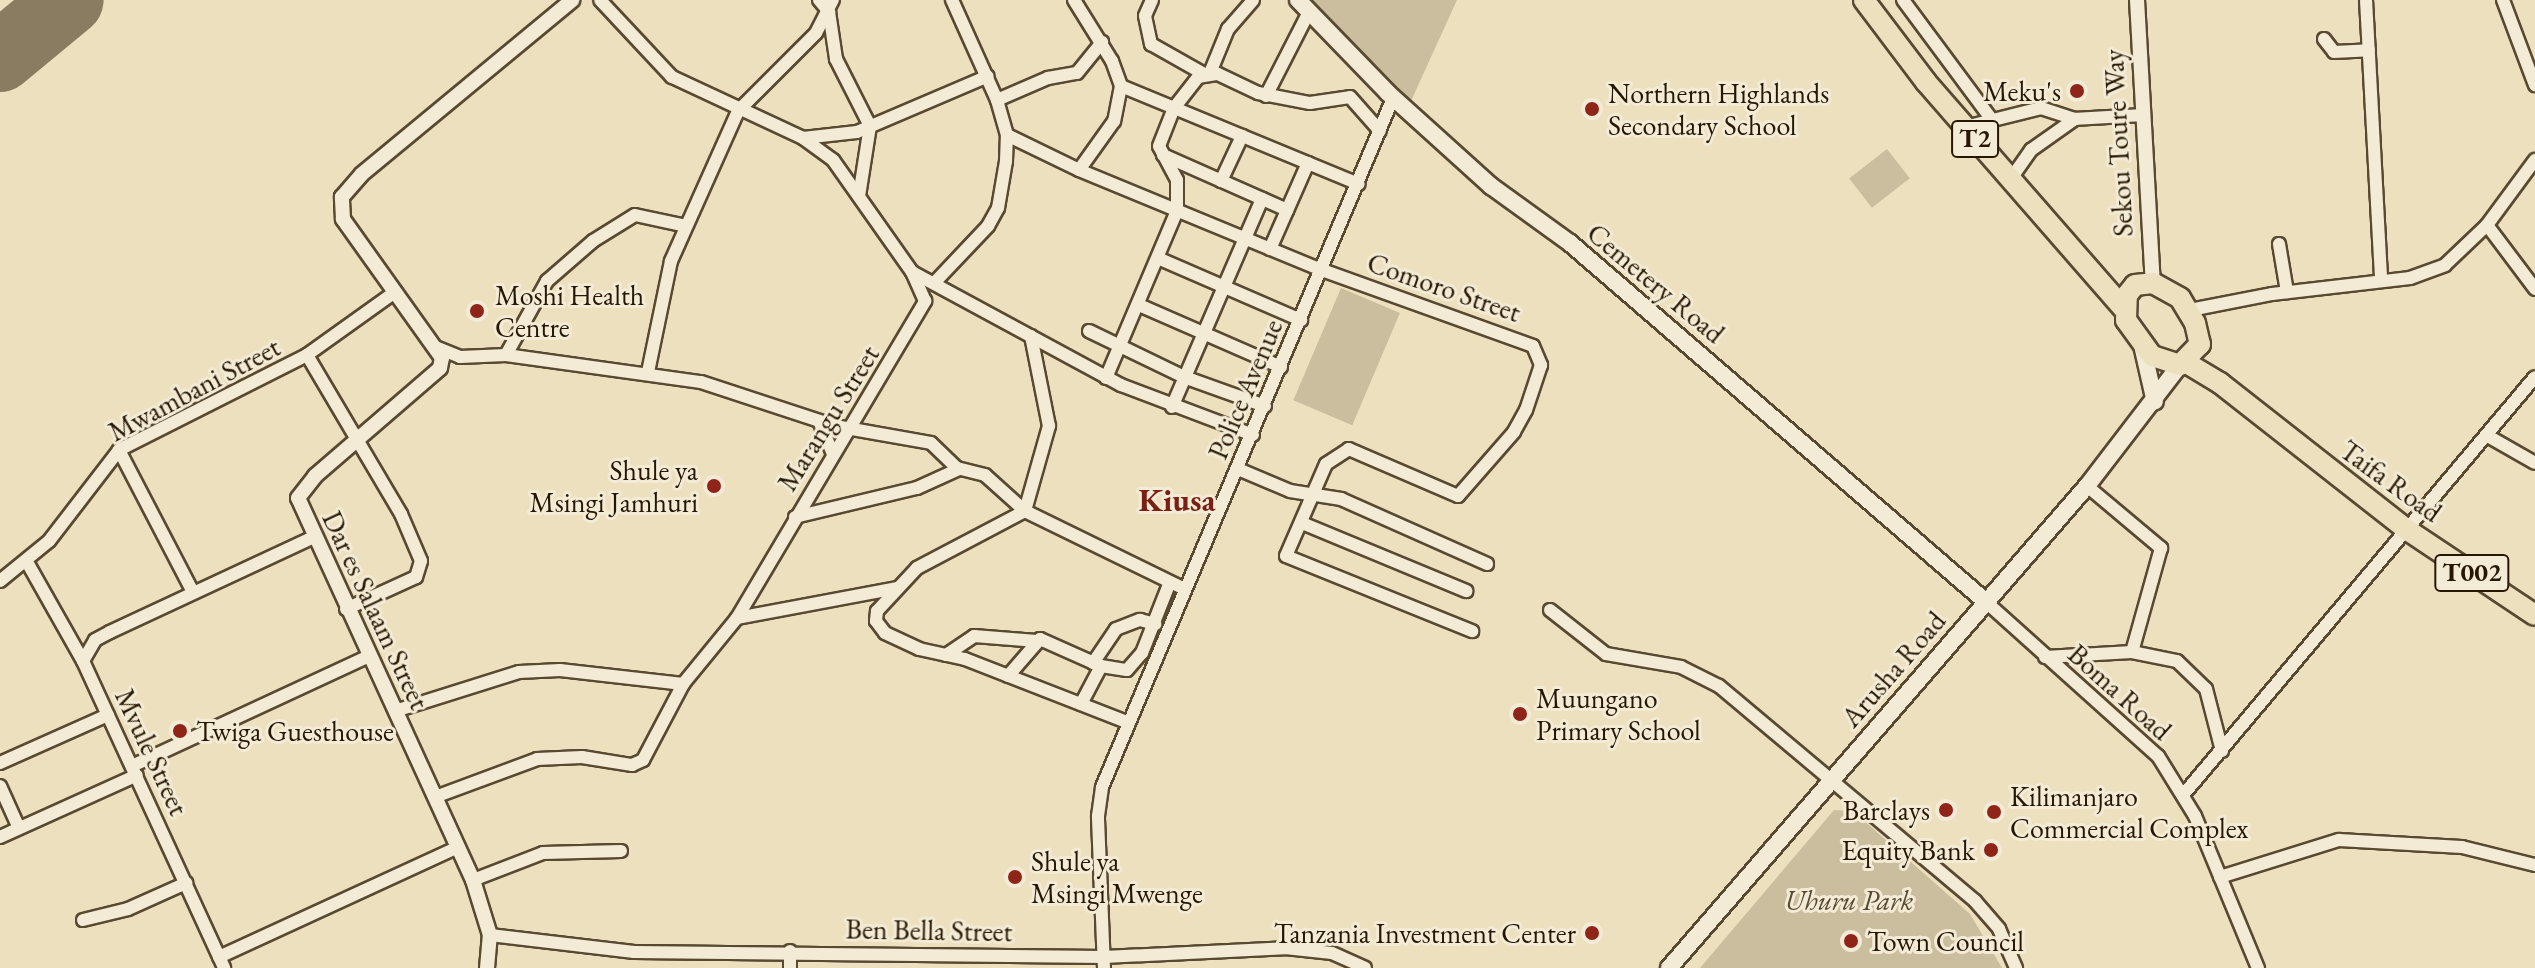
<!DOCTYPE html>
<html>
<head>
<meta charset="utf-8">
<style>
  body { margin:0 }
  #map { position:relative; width:2535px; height:968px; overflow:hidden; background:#ece0bf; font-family:"EB Garamond",serif }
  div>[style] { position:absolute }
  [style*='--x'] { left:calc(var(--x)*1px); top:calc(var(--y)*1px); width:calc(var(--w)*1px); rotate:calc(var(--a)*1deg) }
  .green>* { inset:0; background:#cabe9f; transform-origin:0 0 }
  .runway>* { height:70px; margin:-35px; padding:0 35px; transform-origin:35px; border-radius:35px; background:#897c60 }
  .roads { filter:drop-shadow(2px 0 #584931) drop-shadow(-2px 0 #584931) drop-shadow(0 2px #584931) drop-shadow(0 -2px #584931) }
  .minor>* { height:12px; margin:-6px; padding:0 6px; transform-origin:6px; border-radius:6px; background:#f3ebd5 }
  .tertiary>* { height:14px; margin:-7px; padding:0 7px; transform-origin:7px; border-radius:7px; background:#f3ebd5 }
  .secondary>* { height:16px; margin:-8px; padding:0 8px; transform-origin:8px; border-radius:8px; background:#f3ebd5 }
  .trunk>* { height:20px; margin:-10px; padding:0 10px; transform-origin:10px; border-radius:10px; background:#ece0bf }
  .dots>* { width:22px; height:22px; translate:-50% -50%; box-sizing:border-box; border:4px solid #f3ebd5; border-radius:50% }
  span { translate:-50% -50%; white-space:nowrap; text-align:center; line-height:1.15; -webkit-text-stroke:6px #f3ebd5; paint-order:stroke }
  .shield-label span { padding:2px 6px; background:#f3ebd5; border:2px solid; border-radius:6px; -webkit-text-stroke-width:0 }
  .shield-label { font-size:26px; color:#261702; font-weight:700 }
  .poi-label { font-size:28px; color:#261702 }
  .right { translate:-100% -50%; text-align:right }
  .left { translate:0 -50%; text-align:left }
  .street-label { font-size:28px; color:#261702 }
  .park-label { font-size:28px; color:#574931; font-style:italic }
  .quarter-label { font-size:32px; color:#7a1f14; font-weight:700 }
</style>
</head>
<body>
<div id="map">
  <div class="green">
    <div style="clip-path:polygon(1307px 0,1457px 0,1411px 101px)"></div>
    <div style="left:1887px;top:149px;width:37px;height:48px;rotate:52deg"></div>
    <div style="left:1341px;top:288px;width:64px;height:122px;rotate:23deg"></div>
    <div style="clip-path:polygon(1834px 810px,1853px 811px,1970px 914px,2002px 968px,1700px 968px)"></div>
  </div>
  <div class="runway">
    <div style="--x:0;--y:57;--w:89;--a:-39.6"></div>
  </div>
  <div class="roads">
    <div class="minor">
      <div style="--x:819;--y:0;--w:16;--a:50"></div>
      <div style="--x:829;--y:12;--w:48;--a:81.5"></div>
      <div style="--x:836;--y:59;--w:75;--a:63.1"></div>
      <div style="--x:870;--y:126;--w:71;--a:98.9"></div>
      <div style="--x:1074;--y:0;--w:72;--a:58.1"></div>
      <div style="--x:1112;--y:61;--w:27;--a:70"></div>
      <div style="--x:1121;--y:86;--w:36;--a:101"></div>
      <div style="--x:1114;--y:121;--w:60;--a:125.5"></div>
      <div style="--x:1152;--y:0;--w:17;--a:114"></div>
      <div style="--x:1145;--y:16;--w:29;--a:78"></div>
      <div style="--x:1151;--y:44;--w:61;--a:29.5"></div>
      <div style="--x:1903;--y:0;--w:146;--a:53.4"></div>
      <div style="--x:2366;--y:0;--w:281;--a:86.9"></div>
      <div style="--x:2503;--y:0;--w:91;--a:69.4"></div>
      <div style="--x:2324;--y:39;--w:16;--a:52"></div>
      <div style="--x:2334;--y:52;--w:35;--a:-3"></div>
      <div style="--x:1210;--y:73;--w:48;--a:-67.8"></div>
      <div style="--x:1228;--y:29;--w:38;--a:-49"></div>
      <div style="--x:1121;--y:86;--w:257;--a:22.4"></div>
      <div style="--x:1266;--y:96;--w:94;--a:-62.9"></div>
      <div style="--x:997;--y:100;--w:56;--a:-23.3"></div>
      <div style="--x:1048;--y:78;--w:29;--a:-10"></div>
      <div style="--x:1077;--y:73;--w:40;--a:-51"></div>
      <div style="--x:1965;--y:127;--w:78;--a:-14"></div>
      <div style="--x:2041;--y:108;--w:36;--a:18"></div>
      <div style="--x:1007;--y:135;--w:80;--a:25.9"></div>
      <div style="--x:1079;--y:170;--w:263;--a:22.4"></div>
      <div style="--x:1322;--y:270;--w:224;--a:19.8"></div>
      <div style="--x:1533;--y:346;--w:21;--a:67"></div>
      <div style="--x:1541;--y:365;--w:47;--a:108.4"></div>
      <div style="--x:1526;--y:410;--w:25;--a:119"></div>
      <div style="--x:1514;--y:432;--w:85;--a:131.2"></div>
      <div style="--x:1458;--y:496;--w:119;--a:-156.7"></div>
      <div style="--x:1349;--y:449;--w:27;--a:147"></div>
      <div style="--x:1326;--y:464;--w:100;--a:113.5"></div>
      <div style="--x:1286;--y:556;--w:201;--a:22"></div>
      <div style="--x:803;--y:138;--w:54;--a:-6.3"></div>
      <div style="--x:857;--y:132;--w:142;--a:-23.1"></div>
      <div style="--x:1163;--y:155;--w:136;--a:23.9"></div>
      <div style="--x:2010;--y:180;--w:37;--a:-55"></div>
      <div style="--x:2031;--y:150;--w:54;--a:-35.2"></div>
      <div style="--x:2075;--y:119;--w:67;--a:-3.4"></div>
      <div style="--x:1221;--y:181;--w:50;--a:-65"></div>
      <div style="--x:2487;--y:225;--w:80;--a:53.1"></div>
      <div style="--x:2279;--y:244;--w:49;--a:80.5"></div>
      <div style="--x:1270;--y:249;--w:94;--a:-66.2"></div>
      <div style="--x:1160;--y:259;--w:154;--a:23.4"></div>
      <div style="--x:912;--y:272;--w:238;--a:28.4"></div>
      <div style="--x:1121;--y:385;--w:141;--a:20.7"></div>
      <div style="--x:936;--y:281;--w:76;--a:-46.6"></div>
      <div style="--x:988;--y:226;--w:21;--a:-61"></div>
      <div style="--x:998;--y:208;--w:48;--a:-80.3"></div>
      <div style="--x:1006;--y:161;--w:26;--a:-88"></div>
      <div style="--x:1007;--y:135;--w:36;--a:-106"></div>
      <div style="--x:997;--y:100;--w:110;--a:-114.2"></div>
      <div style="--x:1139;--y:305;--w:155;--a:23.6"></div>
      <div style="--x:2190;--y:310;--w:84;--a:-11"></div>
      <div style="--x:2272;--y:294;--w:139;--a:-6.6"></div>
      <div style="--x:2410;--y:278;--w:37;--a:-20"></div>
      <div style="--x:2445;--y:265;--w:58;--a:-43.6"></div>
      <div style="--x:2487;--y:225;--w:81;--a:-53.6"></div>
      <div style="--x:1089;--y:331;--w:106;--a:25.8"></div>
      <div style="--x:1184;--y:377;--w:86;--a:19.7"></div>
      <div style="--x:1031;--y:336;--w:92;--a:78.7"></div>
      <div style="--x:1049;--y:426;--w:88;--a:105.8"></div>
      <div style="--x:1025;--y:511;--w:122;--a:152.2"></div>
      <div style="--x:917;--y:568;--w:59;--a:132.9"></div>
      <div style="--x:877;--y:611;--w:10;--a:96"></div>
      <div style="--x:876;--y:621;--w:15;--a:53"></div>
      <div style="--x:885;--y:633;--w:38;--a:25"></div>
      <div style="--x:919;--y:649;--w:47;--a:12.3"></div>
      <div style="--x:965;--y:659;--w:176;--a:21.3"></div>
      <div style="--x:438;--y:348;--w:24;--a:22"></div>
      <div style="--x:460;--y:357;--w:46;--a:-2.5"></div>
      <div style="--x:506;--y:355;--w:197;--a:7.9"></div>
      <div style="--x:701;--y:382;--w:141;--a:18.2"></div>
      <div style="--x:835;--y:426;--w:97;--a:10"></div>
      <div style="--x:931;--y:443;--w:36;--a:44"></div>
      <div style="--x:957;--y:468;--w:29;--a:14"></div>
      <div style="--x:985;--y:475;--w:54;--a:42"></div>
      <div style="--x:1025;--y:511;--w:178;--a:26"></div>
      <div style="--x:307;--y:355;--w:185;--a:59.4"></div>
      <div style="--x:401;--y:514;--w:51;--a:66.9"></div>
      <div style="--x:421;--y:561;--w:17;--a:107"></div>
      <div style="--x:416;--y:577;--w:77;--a:155.4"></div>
      <div style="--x:506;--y:355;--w:85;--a:-61"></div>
      <div style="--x:547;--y:281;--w:61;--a:-41"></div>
      <div style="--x:593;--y:241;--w:49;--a:-31.8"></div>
      <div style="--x:635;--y:215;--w:52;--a:12.2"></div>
      <div style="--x:648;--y:372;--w:113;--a:-78.3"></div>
      <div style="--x:671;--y:261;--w:164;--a:-65.9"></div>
      <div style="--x:738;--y:111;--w:110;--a:-45"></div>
      <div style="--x:816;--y:33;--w:37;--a:-63"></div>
      <div style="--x:1106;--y:378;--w:181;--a:-67"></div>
      <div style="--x:1177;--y:211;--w:31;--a:-90"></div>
      <div style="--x:1177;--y:180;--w:38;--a:-118"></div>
      <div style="--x:1159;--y:146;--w:41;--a:-68.5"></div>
      <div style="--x:1174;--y:108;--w:39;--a:-52"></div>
      <div style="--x:1198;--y:77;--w:20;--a:-9"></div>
      <div style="--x:1218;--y:74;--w:44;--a:25.4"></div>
      <div style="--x:1258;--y:93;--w:53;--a:10.9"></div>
      <div style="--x:1310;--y:103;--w:40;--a:-8.5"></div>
      <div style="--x:1350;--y:97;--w:45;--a:48.6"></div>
      <div style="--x:1172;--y:407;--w:227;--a:-66.6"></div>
      <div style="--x:819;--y:421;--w:34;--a:67"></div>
      <div style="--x:2486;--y:435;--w:56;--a:29.7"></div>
      <div style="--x:119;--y:450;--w:160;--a:62.5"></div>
      <div style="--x:1238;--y:469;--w:56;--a:22.9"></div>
      <div style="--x:1290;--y:491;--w:52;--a:8.9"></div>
      <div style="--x:1341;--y:499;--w:160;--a:24"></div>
      <div style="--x:2087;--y:486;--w:97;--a:40"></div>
      <div style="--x:2161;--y:548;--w:108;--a:105.6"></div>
      <div style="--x:795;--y:517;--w:125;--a:-13.4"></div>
      <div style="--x:917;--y:488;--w:46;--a:-24.3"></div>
      <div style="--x:1302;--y:523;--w:178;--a:22.5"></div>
      <div style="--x:27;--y:562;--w:114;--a:60.5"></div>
      <div style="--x:83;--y:661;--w:338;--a:65.3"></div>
      <div style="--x:0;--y:581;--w:63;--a:-39.2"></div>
      <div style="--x:49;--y:541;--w:115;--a:-52.4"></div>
      <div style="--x:119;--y:450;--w:211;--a:-26.8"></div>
      <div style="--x:307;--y:355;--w:108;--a:-35.6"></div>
      <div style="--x:1985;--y:601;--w:232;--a:41.9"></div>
      <div style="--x:2158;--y:756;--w:70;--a:58.3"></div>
      <div style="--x:2195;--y:816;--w:165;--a:67.5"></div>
      <div style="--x:1550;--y:610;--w:71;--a:38.2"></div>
      <div style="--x:1606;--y:654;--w:76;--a:9.8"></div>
      <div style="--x:1681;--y:667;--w:42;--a:26.6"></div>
      <div style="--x:1719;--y:686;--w:334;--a:40"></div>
      <div style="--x:1975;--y:901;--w:37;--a:49"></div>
      <div style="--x:1999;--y:929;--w:43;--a:66.4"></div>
      <div style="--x:737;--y:618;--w:163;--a:-10.6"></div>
      <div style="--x:946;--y:655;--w:34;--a:-34"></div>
      <div style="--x:974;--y:636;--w:63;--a:4.5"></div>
      <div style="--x:2045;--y:657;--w:87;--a:-3.3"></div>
      <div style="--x:2132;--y:652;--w:46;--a:11.3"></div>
      <div style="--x:2177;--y:661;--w:40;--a:44"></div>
      <div style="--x:2206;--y:689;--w:64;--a:75.5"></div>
      <div style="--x:83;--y:661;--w:24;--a:-60"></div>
      <div style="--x:95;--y:640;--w:17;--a:-28"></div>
      <div style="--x:110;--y:632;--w:223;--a:-25"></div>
      <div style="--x:1093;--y:663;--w:41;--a:-55.9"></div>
      <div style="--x:1116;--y:629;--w:26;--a:-21"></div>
      <div style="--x:1140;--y:620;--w:16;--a:15"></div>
      <div style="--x:1008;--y:676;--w:49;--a:-49.1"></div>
      <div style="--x:1040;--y:639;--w:67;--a:23.9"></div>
      <div style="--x:1101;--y:666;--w:26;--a:9"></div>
      <div style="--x:1127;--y:670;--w:23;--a:-49"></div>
      <div style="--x:1142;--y:653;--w:76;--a:-68.5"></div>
      <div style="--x:1081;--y:704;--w:43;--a:-62.2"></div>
      <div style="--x:395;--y:711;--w:130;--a:-17.5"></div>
      <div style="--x:519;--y:672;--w:41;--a:-2.8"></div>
      <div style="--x:560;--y:670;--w:124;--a:6.5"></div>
      <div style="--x:0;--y:763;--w:118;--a:-24"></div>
      <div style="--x:132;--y:766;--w:259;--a:-24.9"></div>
      <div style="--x:0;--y:786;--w:46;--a:65.7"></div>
      <div style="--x:2183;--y:795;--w:546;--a:-49.9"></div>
      <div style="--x:435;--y:797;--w:109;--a:-20.4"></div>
      <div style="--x:537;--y:759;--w:45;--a:-2.5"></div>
      <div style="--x:582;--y:757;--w:51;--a:9.1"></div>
      <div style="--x:632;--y:765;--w:12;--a:-24"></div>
      <div style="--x:643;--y:760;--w:86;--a:-62.2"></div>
      <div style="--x:683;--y:684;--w:85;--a:-50.7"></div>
      <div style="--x:737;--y:618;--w:369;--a:-59.3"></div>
      <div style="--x:925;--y:301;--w:32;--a:-114"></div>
      <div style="--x:912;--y:272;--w:137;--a:-125.2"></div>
      <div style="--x:833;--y:160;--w:37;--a:-144"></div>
      <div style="--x:803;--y:138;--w:145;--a:-155"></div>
      <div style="--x:672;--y:77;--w:105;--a:-133.1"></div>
      <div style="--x:0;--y:837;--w:150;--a:-24.3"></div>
      <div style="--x:2220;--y:877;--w:125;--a:-17.3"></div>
      <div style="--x:2339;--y:840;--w:123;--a:3.3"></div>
      <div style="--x:2462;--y:847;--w:75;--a:13.9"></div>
      <div style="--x:473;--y:880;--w:75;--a:-21.1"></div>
      <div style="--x:543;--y:853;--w:78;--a:-1.5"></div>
      <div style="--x:83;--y:920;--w:46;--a:-13.7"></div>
      <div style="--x:128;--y:909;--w:64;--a:-24.1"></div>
      <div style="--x:490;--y:935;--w:145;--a:6.7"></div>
      <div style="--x:634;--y:952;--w:470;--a:0.6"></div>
      <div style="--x:1104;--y:957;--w:181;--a:-2.8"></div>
      <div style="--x:1285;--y:948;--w:47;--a:6.1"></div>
      <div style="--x:1332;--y:953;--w:36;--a:24"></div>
      <div style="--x:219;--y:957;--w:263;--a:-24.7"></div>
      <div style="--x:790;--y:968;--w:17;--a:-90"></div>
      <div style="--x:1104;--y:968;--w:152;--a:-92.3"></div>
      <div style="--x:1098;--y:816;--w:29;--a:-82"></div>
      <div style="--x:1102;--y:787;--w:748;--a:-67.1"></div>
    </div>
    <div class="tertiary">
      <div style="--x:2137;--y:0;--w:283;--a:86.8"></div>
      <div style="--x:487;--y:968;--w:33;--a:-85"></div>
      <div style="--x:490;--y:935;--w:58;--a:-107.2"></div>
      <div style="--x:473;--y:880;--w:420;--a:-114.6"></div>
      <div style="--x:298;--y:498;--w:28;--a:-52"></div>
      <div style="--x:315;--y:476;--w:165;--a:-40.8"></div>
      <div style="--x:440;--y:368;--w:10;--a:-79"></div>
      <div style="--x:442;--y:358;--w:171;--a:-125.5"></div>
      <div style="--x:343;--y:219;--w:22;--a:-93"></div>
      <div style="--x:342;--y:197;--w:30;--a:-49"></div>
      <div style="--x:362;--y:174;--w:273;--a:-39.6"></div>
    </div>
    <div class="secondary">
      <div style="--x:1298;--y:0;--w:129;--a:45.9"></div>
      <div style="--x:1388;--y:93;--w:139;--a:42.1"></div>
      <div style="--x:1491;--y:186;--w:97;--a:35.8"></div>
      <div style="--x:1570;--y:243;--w:548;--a:40.78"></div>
      <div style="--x:2142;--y:345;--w:58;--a:77.2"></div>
      <div style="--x:1669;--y:968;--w:638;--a:-49.07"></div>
      <div style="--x:2087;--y:486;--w:153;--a:-52.5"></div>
    </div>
    <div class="trunk">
      <div style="--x:1864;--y:0;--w:103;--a:52.9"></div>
      <div style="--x:1926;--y:82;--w:300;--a:48.9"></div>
      <div style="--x:2153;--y:283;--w:31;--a:29"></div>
      <div style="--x:2180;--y:298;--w:29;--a:59"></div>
      <div style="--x:2195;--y:323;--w:22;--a:77"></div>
      <div style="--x:2200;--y:344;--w:29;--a:134"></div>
      <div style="--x:2180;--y:365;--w:29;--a:-162"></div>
      <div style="--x:2152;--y:356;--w:44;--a:-125.8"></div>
      <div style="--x:2126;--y:320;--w:25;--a:-88"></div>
      <div style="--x:2127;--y:295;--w:13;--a:-51"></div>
      <div style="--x:2135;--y:285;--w:18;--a:-6"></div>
      <div style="--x:2185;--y:362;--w:41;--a:31"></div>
      <div style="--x:2220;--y:383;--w:240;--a:38.1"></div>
      <div style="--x:2409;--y:531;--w:151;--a:33.7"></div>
    </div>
  </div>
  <div class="dots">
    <div style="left:2077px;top:91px;background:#8f2418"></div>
    <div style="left:1592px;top:109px;background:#8f2418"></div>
    <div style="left:477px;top:311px;background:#8f2418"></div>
    <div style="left:714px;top:486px;background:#8f2418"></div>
    <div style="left:1520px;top:714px;background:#8f2418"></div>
    <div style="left:180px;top:731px;background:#8f2418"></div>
    <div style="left:1946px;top:810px;background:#8f2418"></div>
    <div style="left:1994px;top:812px;background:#8f2418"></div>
    <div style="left:1991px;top:850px;background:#8f2418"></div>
    <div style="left:1015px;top:877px;background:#8f2418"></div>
    <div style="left:1592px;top:933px;background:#8f2418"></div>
    <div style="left:1851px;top:941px;background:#8f2418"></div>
  </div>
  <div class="shield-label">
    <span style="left:1975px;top:139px">T2</span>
    <span style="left:2472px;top:573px">T002</span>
  </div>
  <div class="poi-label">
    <span class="right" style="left:2061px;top:91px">Meku's</span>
    <span class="left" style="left:1608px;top:109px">Northern Highlands<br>Secondary School</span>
    <span class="left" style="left:495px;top:311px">Moshi Health<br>Centre</span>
    <span class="right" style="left:698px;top:486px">Shule ya<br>Msingi Jamhuri</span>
    <span class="left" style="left:1536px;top:714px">Muungano<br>Primary School</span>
    <span class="left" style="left:196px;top:731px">Twiga Guesthouse</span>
    <span class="left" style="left:2010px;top:812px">Kilimanjaro<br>Commercial Complex</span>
    <span class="right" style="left:1930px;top:810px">Barclays</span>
    <span class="right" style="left:1975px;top:850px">Equity Bank</span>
    <span class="left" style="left:1031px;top:877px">Shule ya<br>Msingi Mwenge</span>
    <span class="right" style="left:1576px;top:933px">Tanzania Investment Center</span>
    <span class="left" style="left:1867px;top:941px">Town Council</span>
  </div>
  <div class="street-label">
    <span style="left:2118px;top:143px;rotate:-93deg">Sekou Toure Way</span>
    <span style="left:1656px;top:283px;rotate:40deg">Cemetery Road</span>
    <span style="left:1444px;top:287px;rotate:19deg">Comoro Street</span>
    <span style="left:194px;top:389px;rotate:-28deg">Mwambani Street</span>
    <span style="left:1245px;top:389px;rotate:-67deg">Police Avenue</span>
    <span style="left:828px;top:418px;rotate:-58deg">Marangu Street</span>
    <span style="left:2391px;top:481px;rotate:36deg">Taifa Road</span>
    <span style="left:376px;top:610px;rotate:65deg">Dar es Salaam Street</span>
    <span style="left:1893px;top:669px;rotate:-49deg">Arusha Road</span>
    <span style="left:2120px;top:692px;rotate:42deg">Boma Road</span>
    <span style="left:152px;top:752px;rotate:65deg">Mvule Street</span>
    <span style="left:929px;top:930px;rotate:1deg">Ben Bella Street</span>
  </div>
  <div class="park-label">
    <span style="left:1849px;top:900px">Uhuru Park</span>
  </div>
  <div class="quarter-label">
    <span style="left:1177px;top:500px">Kiusa</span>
  </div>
</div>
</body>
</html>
